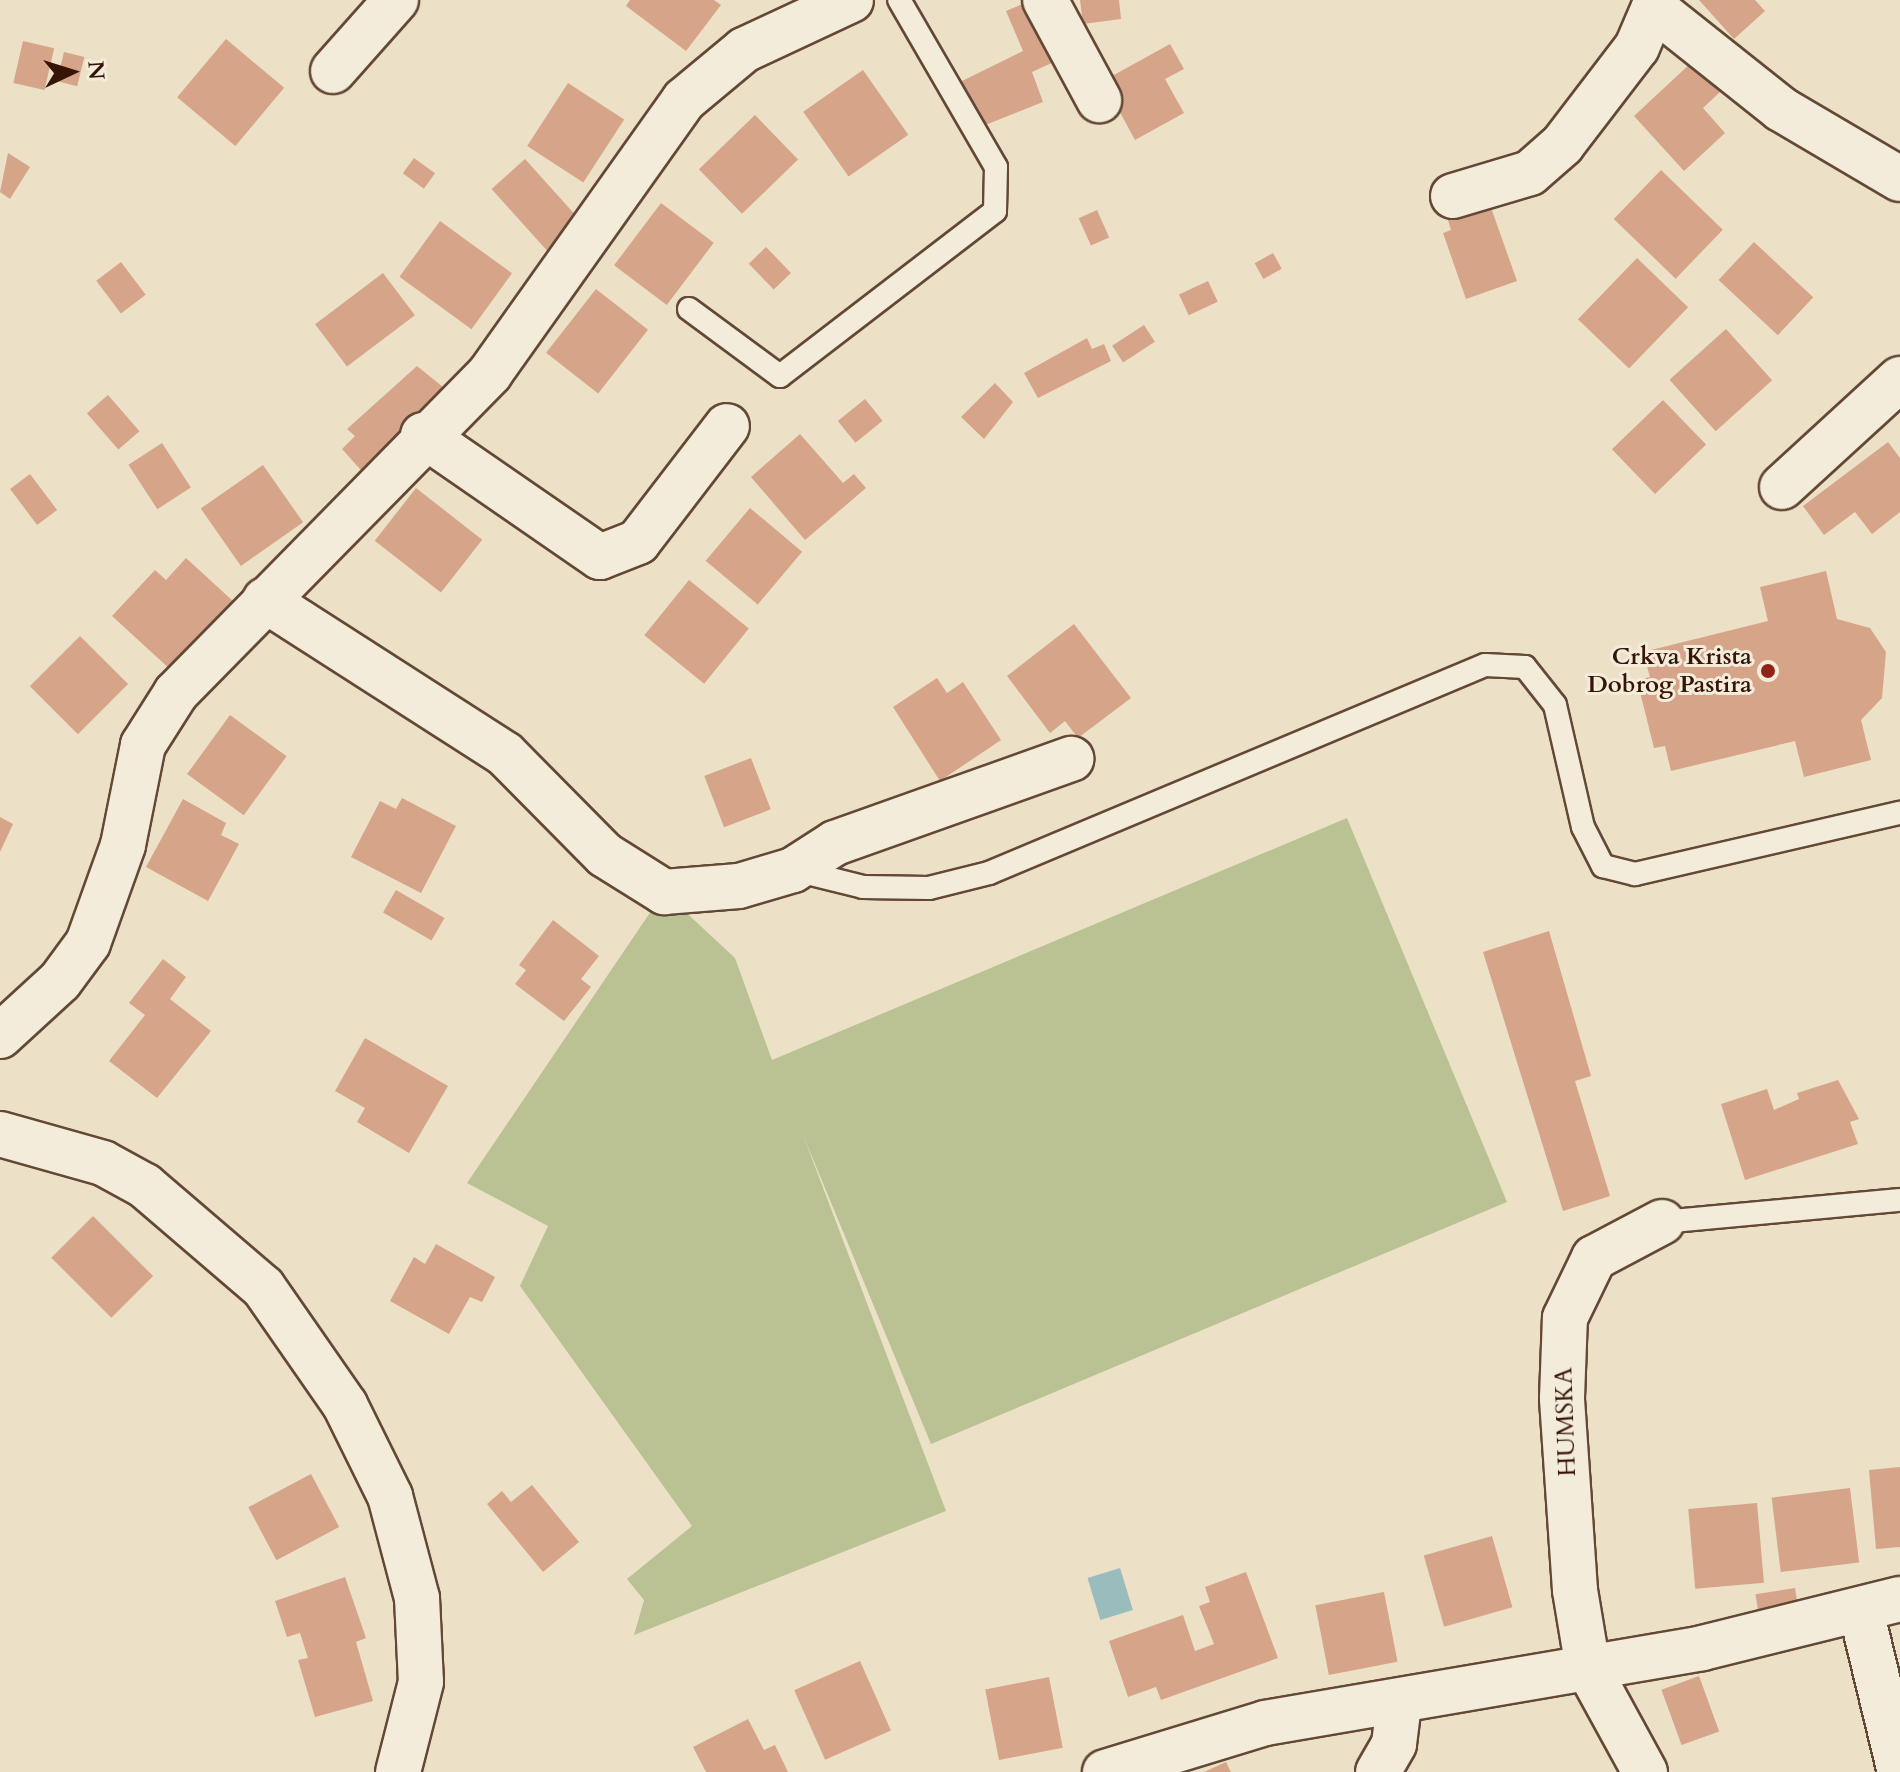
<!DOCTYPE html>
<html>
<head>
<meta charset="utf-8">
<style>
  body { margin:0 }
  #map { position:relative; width:1900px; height:1772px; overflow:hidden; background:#ece1c7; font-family:Cardo,serif }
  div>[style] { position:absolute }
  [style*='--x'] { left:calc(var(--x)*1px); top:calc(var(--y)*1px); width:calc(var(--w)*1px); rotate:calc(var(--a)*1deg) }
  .green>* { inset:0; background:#bac293 }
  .water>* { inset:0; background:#9abcbc; transform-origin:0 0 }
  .building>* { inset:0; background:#d6a488; transform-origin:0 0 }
  .roads { filter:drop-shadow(2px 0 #644836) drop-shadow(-2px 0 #644836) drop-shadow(0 2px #644836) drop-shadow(0 -2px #644836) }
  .lane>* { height:22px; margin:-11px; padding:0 11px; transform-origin:11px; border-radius:11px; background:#f3ecdb }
  .street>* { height:44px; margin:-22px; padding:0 22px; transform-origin:22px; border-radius:22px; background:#f3ecdb }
  .dots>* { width:22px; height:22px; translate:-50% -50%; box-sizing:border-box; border:4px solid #f3ecdb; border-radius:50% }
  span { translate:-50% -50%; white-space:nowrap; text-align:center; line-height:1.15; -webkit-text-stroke:6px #f3ecdb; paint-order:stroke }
  .poi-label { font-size:24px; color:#361506; font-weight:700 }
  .right { translate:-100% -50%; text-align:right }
  .street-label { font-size:24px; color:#361506 }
  .north { position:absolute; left:32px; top:32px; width:80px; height:80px; -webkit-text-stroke:6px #f3ecdb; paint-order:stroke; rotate:86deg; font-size:22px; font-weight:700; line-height:32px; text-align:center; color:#361506 }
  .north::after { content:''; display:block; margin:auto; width:28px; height:36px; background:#361506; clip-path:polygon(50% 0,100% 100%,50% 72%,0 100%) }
</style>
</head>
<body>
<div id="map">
  <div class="green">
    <div style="clip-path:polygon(1347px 818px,1507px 1202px,931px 1444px,803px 1135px,946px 1511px,634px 1635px,644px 1600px,627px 1579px,692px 1526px,520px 1286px,548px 1226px,467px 1183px,664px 892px,735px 958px,772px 1060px)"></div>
  </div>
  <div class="water">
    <div style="left:1120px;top:1568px;width:44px;height:34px;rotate:73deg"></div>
  </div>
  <div class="building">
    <div style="clip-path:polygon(630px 0,714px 0,721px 5px,686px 51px,626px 6px)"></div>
    <div style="clip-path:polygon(1080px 0,1119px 0,1121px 19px,1083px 24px)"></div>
    <div style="clip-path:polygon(1699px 0,1755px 0,1765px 11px,1734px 39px)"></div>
    <div style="clip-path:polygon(1030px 1px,1056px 61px,1032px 72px,1043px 102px,980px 127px,962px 81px,1023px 51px,1006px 11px)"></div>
    <div style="left:226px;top:39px;width:76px;height:76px;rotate:40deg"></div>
    <div style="left:23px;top:41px;width:32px;height:43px;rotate:13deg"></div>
    <div style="clip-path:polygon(1170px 44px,1184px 69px,1165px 79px,1184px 113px,1135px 140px,1103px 81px)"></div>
    <div style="left:64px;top:52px;width:21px;height:30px;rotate:14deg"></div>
    <div style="clip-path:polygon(1692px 62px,1720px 92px,1703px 108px,1725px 133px,1684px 171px,1634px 116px)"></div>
    <div style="left:863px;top:70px;width:79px;height:73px;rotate:55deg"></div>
    <div style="left:568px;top:83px;width:67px;height:75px;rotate:33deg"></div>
    <div style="left:755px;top:115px;width:62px;height:78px;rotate:46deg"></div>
    <div style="clip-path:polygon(8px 153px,30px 167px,10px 199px,0 192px)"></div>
    <div style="left:414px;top:158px;width:26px;height:19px;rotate:36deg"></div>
    <div style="left:525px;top:159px;width:82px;height:45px;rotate:48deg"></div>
    <div style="left:1661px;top:170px;width:86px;height:68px;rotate:44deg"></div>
    <div style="clip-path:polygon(1489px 202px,1517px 281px,1466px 299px,1443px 233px,1451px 230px,1447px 217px)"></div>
    <div style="left:661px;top:203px;width:66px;height:78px;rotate:37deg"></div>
    <div style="left:1097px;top:210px;width:30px;height:20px;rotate:66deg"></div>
    <div style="left:440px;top:221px;width:89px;height:69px;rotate:36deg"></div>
    <div style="left:1754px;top:242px;width:81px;height:52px;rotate:43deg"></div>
    <div style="left:766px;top:247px;width:36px;height:24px;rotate:46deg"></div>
    <div style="left:1273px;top:253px;width:18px;height:21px;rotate:61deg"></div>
    <div style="left:1637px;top:258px;width:71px;height:85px;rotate:44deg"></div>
    <div style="left:121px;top:262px;width:41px;height:31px;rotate:53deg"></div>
    <div style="left:383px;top:273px;width:53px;height:85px;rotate:53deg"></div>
    <div style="left:1208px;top:281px;width:23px;height:32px;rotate:65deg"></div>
    <div style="left:596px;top:289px;width:66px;height:81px;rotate:38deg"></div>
    <div style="left:1144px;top:325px;width:20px;height:38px;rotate:57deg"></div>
    <div style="left:1726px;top:329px;width:69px;height:76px;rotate:48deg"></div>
    <div style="clip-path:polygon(1087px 338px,1092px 349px,1104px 344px,1111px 361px,1038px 398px,1024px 373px)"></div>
    <div style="clip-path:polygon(417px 366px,448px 391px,369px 479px,342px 449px,355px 436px,347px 429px)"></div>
    <div style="clip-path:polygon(995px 383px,1013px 402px,984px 439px,961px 417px)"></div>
    <div style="left:108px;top:395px;width:48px;height:28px;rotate:49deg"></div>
    <div style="left:865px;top:399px;width:28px;height:35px;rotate:51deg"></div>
    <div style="left:1663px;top:400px;width:62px;height:71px;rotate:46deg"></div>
    <div style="clip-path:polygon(800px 434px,843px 483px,854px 474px,866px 488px,805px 540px,751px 477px)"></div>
    <div style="clip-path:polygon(1888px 442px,1900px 458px,1900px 512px,1872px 534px,1855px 512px,1824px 535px,1803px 506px)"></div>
    <div style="left:162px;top:443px;width:53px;height:40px;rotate:57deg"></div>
    <div style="left:263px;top:465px;width:70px;height:76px;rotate:55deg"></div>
    <div style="left:30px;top:474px;width:45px;height:25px;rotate:53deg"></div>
    <div style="left:416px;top:488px;width:84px;height:67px;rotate:38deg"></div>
    <div style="left:750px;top:508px;width:68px;height:69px;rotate:40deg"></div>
    <div style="clip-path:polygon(186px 558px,234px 602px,171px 670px,112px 616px,155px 570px,166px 580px)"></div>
    <div style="clip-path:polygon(1826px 571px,1837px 619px,1870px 628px,1886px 652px,1882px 698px,1861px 720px,1871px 760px,1804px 777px,1795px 741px,1671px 771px,1665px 746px,1654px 748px,1637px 680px,1650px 677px,1643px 652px,1768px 621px,1760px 587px)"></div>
    <div style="left:689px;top:580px;width:77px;height:71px;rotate:39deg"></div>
    <div style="clip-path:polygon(1074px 624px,1131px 698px,1078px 738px,1065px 721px,1050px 733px,1007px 676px)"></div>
    <div style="left:80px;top:636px;width:68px;height:71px;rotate:45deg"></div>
    <div style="clip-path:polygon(937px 678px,947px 693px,963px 682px,1001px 740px,940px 781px,893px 707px)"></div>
    <div style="left:230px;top:715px;width:70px;height:73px;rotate:36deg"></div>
    <div style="left:751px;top:758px;width:55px;height:50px;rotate:69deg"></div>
    <div style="clip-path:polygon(402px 798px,456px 826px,421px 893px,351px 857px,380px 801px,396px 809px)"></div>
    <div style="clip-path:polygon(183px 799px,226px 823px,221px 835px,239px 844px,208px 901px,146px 867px)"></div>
    <div style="clip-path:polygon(0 817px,13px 824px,0 852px)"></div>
    <div style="left:396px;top:890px;width:56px;height:26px;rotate:30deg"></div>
    <div style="clip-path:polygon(553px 920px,599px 956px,581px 979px,591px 987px,564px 1021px,515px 984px,526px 970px,519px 965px)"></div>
    <div style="clip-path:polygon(1549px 931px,1591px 1076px,1575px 1081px,1610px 1196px,1563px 1211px,1483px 952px)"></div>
    <div style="clip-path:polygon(163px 959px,186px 977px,170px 999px,211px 1031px,157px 1098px,109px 1061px,145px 1015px,129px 1003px)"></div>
    <div style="clip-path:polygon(365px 1038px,448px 1086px,409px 1153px,357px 1122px,365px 1108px,335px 1091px)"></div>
    <div style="clip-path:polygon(1838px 1080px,1859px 1119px,1850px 1122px,1858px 1144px,1745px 1180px,1721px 1104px,1767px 1089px,1774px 1110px,1799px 1099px,1797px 1093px)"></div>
    <div style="left:93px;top:1216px;width:85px;height:59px;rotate:45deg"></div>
    <div style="clip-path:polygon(436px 1244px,495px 1277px,482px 1302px,470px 1297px,449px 1334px,390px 1301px,414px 1257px,425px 1264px)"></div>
    <div style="clip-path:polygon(1900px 1467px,1900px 1547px,1876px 1549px,1869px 1470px)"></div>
    <div style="left:311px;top:1474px;width:60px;height:71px;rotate:62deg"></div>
    <div style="clip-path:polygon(532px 1485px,579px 1542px,543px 1572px,487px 1504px,502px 1491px,511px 1502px)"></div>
    <div style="left:1850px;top:1488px;width:75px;height:79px;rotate:83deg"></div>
    <div style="left:1757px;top:1503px;width:80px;height:69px;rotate:85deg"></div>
    <div style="left:1492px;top:1536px;width:74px;height:71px;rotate:74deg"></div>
    <div style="clip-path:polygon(1246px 1572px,1278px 1658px,1161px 1700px,1156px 1687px,1128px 1697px,1109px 1641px,1183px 1615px,1195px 1651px,1214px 1644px,1199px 1606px,1210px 1602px,1205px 1587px)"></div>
    <div style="clip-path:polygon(345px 1577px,366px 1638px,356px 1642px,373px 1701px,315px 1717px,298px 1660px,308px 1658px,300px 1633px,287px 1637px,275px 1601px)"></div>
    <div style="left:1795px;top:1588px;width:25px;height:40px;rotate:81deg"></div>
    <div style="left:1384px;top:1592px;width:71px;height:70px;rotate:79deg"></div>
    <div style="left:860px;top:1661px;width:76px;height:72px;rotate:66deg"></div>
    <div style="left:1699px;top:1676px;width:59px;height:40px;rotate:70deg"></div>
    <div style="left:1049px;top:1677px;width:72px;height:65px;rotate:79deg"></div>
    <div style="clip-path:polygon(748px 1719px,764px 1750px,775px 1745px,788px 1772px,706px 1772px,693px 1747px)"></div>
    <div style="clip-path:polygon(1226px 1762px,1231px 1772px,1204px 1772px)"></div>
  </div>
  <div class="roads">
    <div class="lane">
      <div style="--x:689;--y:309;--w:113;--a:36.4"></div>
      <div style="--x:780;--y:376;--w:271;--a:-37.5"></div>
      <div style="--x:995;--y:211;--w:44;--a:-88.7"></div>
      <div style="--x:996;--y:167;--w:193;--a:-120.1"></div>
      <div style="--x:795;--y:870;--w:70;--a:14"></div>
      <div style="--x:863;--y:887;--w:66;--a:0.9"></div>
      <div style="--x:929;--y:888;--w:62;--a:-14"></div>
      <div style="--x:989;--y:873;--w:538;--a:-22.75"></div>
      <div style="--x:1485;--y:665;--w:40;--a:2.9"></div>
      <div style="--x:1525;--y:667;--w:48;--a:51.7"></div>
      <div style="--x:1555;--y:705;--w:125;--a:77.1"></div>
      <div style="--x:1583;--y:827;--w:44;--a:62.9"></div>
      <div style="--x:1603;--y:866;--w:33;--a:14"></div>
      <div style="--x:1635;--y:874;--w:272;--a:-13"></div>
      <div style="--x:1662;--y:1222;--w:239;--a:-5.3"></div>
    </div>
    <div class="street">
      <div style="--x:1045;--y:0;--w:114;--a:61.6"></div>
      <div style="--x:1654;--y:8;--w:162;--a:38.5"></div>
      <div style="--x:1781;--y:109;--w:138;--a:30.5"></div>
      <div style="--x:333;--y:71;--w:95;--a:-48.4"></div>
      <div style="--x:1453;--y:196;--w:80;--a:-16.6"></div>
      <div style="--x:1530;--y:173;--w:43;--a:-41.2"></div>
      <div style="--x:1562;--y:145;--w:123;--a:-52.6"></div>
      <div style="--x:1637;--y:47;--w:51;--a:-66.9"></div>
      <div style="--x:423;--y:435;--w:215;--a:34.6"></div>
      <div style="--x:600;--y:557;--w:41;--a:-21.5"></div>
      <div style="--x:638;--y:542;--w:146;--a:-52.5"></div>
      <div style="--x:1782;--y:487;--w:160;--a:-42.5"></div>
      <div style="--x:265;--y:600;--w:285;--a:32.7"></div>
      <div style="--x:505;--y:754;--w:142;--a:45.3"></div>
      <div style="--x:605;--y:855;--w:70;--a:32.1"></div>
      <div style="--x:664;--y:892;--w:75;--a:-4.6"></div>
      <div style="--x:739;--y:886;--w:56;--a:-16.5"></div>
      <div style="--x:793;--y:870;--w:50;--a:-32.7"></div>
      <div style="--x:835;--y:843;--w:251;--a:-19.6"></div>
      <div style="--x:0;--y:1036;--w:81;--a:-42.5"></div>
      <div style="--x:60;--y:981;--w:47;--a:-53.6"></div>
      <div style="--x:88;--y:943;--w:104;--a:-70.3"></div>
      <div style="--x:123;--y:845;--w:102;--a:-78.7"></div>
      <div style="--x:143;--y:745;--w:62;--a:-57.6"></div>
      <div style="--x:176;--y:693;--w:448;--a:-45.5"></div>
      <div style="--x:490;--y:373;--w:335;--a:-54.6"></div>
      <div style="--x:684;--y:100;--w:78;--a:-39.8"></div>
      <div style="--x:744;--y:50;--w:118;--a:-25"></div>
      <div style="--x:0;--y:1134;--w:107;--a:15.7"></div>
      <div style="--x:103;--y:1163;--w:48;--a:28.7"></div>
      <div style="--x:145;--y:1186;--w:155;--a:40.6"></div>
      <div style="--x:263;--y:1287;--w:144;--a:55.2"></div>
      <div style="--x:345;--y:1405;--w:102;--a:63.7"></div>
      <div style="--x:390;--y:1496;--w:106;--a:75.2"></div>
      <div style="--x:417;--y:1598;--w:84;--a:87.3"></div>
      <div style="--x:421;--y:1682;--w:93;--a:104.3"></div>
      <div style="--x:1861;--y:1611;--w:166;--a:76.4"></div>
      <div style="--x:1105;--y:1772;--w:167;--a:-17"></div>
      <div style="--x:1265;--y:1723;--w:443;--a:-9.7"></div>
      <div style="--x:1702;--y:1648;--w:204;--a:-13.9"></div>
      <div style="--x:1378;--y:1772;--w:32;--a:-60"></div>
      <div style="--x:1394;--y:1744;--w:40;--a:-82.9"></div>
      <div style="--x:1645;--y:1772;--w:119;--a:-118.7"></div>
      <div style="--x:1588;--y:1668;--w:79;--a:-99.5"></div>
      <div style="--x:1575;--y:1590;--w:192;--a:-93.9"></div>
      <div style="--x:1562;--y:1398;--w:80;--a:-87.9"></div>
      <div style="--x:1565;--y:1318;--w:67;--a:-64.2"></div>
      <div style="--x:1594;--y:1258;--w:77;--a:-27.9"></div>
    </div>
  </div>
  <div class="dots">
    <div style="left:1768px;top:671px;background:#8f2418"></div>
  </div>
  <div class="poi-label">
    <span class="right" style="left:1752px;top:671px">Crkva Krista<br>Dobrog Pastira</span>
  </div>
  <div class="street-label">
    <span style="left:1566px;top:1422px;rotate:-92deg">HUMSKA</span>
  </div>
  <div class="north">N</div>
</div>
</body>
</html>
